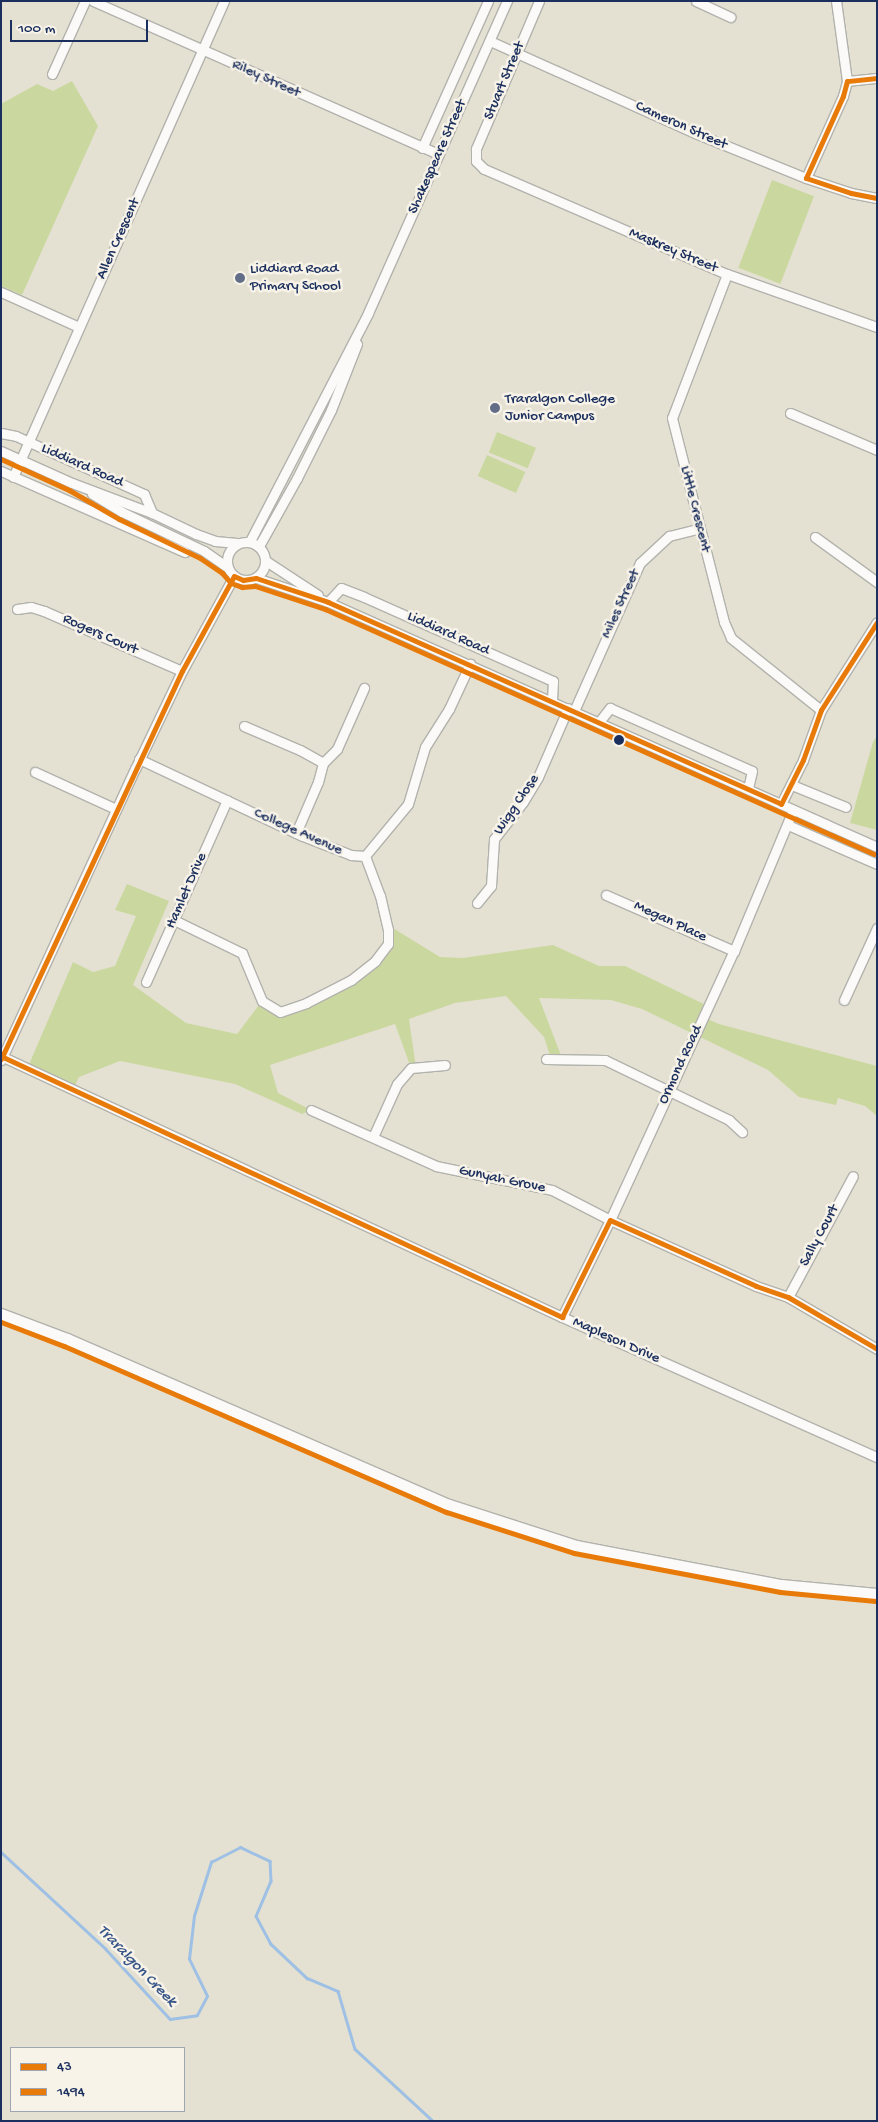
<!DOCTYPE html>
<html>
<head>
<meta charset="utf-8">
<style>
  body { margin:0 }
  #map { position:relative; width:878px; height:2122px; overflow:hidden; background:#e5e1d2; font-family:"Gochi Hand",sans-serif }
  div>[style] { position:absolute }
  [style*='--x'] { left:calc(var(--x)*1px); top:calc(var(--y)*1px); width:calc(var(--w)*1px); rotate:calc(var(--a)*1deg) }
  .green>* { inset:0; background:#cad8a0; transform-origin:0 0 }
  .stream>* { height:2.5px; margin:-1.25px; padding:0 1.25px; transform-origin:1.25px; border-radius:1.25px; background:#9ec0e4 }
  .roads { filter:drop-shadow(1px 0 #b2b2ad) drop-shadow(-1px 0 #b2b2ad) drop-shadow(0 1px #b2b2ad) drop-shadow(0 -1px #b2b2ad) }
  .minor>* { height:9px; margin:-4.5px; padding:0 4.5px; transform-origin:4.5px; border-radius:4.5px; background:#fbfaf8 }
  .minor>.ring { margin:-4.5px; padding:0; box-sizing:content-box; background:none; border:9px solid #fbfaf8; border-radius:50% }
  .major>* { height:11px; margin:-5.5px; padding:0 5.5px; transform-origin:5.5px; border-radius:5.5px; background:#fbfaf8 }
  .bus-1>* { height:5px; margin:-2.5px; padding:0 2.5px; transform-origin:2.5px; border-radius:2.5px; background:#e87a09 }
  .bus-2>* { height:5px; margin:-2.5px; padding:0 2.5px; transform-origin:2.5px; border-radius:2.5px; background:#e87a09 }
  .dots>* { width:14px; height:14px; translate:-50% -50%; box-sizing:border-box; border:2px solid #f7f3e8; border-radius:50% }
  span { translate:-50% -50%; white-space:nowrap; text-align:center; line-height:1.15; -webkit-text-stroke:5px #f7f3e8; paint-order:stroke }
  .street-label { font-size:15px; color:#1b2f5e }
  .poi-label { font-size:15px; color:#1b2f5e }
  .left { translate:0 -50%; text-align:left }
  .water-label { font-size:16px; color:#395689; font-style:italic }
  .frame { position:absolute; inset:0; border:2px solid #1b2f5e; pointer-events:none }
  .legend { position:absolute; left:10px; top:2047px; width:175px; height:65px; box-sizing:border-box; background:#f7f3e8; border:1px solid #9fa5b1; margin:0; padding:6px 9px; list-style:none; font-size:15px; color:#1b2f5e }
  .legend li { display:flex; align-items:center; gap:10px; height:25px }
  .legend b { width:25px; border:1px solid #9fa5b1 }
  .scale { position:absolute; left:10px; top:20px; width:138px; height:22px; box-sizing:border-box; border:2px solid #1b2f5e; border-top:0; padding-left:6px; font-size:15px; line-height:18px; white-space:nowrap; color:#1b2f5e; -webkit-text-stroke:4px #f7f3e8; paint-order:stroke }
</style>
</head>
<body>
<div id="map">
  <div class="green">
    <div style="clip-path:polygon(72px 81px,98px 126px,22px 295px,1px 286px,1px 104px,37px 84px,53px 91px)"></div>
    <div style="left:772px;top:180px;width:45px;height:94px;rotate:21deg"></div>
    <div style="left:497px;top:432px;width:42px;height:22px;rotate:22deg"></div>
    <div style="left:487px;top:455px;width:42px;height:23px;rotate:24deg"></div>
    <div style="clip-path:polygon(877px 736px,877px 830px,850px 823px,873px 742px)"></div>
    <div style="clip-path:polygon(127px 884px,169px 901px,133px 985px,186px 1023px,237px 1034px,262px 1001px,273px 1009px,302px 1005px,375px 961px,386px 943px,388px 925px,440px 957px,463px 958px,553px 945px,599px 966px,625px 966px,708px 1006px,703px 1017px,719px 1024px,877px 1066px,877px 1116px,865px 1106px,838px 1098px,836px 1105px,799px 1097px,768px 1070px,642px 1009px,611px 1000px,539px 998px,562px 1058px,551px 1059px,544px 1037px,506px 996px,455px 1003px,409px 1019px,416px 1068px,411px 1068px,395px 1024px,270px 1065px,278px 1093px,311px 1110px,302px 1114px,235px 1084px,120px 1061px,79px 1077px,73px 1090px,27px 1069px,73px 962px,93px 972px,115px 966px,136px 916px,115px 910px)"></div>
  </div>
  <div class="stream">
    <div style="--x:1;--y:1852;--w:142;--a:42.7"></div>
    <div style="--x:105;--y:1948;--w:96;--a:47.5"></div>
    <div style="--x:170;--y:2019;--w:27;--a:-8"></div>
    <div style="--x:197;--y:2015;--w:21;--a:-62"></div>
    <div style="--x:207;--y:1996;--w:41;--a:-115.9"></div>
    <div style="--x:189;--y:1959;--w:43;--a:-83.4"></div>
    <div style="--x:194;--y:1916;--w:57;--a:-72.5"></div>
    <div style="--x:211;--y:1862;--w:33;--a:-27"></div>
    <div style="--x:240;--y:1847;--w:33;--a:25"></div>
    <div style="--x:270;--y:1861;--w:20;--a:87"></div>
    <div style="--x:271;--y:1881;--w:38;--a:113"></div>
    <div style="--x:256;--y:1916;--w:32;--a:62"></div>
    <div style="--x:271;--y:1944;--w:50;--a:43.4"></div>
    <div style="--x:307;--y:1978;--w:34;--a:23"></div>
    <div style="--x:338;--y:1991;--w:60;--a:73.7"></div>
    <div style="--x:355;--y:2049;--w:106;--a:42.7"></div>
  </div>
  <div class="roads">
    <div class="minor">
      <div style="--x:93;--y:1;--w:378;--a:23.9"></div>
      <div style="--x:539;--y:1;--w:161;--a:113.1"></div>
      <div style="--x:476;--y:149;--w:12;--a:90"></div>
      <div style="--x:476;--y:161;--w:11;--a:45"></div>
      <div style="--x:484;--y:169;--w:265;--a:23.4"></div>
      <div style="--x:727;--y:274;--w:159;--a:19.5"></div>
      <div style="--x:696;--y:1;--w:38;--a:25"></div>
      <div style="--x:490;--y:41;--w:225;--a:24.2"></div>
      <div style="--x:695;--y:133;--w:120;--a:22.1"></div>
      <div style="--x:806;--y:178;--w:47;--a:18.4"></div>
      <div style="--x:851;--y:193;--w:26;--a:11"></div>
      <div style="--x:52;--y:74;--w:80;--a:-65.7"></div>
      <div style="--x:847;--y:81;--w:30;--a:-6"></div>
      <div style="--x:422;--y:148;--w:161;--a:-65.8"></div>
      <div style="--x:806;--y:178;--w:90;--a:-65.7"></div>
      <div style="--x:843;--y:96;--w:16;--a:-75"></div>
      <div style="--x:847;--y:81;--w:81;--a:-97.8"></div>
      <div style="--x:727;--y:274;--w:154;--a:110.9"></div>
      <div style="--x:672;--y:418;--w:211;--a:75.7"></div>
      <div style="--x:724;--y:622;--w:17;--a:66"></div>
      <div style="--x:731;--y:638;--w:115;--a:38.7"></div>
      <div style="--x:1;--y:292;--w:85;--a:24.2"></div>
      <div style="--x:790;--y:413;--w:95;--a:23"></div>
      <div style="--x:1;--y:433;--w:15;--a:11"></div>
      <div style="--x:16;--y:436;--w:141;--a:24.4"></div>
      <div style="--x:144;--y:494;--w:21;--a:67"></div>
      <div style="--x:1;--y:451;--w:78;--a:24.3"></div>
      <div style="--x:72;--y:483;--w:85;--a:20.6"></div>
      <div style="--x:152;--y:513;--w:49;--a:25.5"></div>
      <div style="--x:196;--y:534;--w:20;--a:20"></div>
      <div style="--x:215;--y:541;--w:22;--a:5"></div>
      <div style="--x:1;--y:471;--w:201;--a:23.8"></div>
      <div style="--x:13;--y:477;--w:521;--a:-66.09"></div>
      <div style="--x:92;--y:494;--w:35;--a:31"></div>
      <div style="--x:122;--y:512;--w:91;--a:25.4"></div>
      <div style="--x:204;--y:551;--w:28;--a:35"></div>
      <div style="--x:815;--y:537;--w:77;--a:36"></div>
      <div style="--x:250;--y:541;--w:257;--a:-62.6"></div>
      <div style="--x:368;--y:313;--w:342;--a:-66"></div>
      <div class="ring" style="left:227px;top:542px;width:29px;height:29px"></div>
      <div style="--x:259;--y:546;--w:78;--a:-60.8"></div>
      <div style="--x:297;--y:478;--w:76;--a:-63.4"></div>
      <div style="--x:331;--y:410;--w:71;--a:-68.5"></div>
      <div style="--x:266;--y:561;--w:62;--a:33.2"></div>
      <div style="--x:256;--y:578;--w:76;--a:18.4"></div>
      <div style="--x:328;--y:602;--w:601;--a:24.05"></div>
      <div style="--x:328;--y:602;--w:19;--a:-47"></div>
      <div style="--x:341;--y:588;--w:25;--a:21"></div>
      <div style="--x:364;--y:597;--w:207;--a:24"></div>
      <div style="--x:553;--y:681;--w:20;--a:93"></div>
      <div style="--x:17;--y:609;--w:14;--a:-8"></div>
      <div style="--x:31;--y:607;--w:14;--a:17"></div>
      <div style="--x:44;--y:611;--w:150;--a:23.5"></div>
      <div style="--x:574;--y:711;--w:162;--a:-66"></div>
      <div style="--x:640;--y:563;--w:40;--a:-43"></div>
      <div style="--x:669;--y:536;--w:32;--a:-14"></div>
      <div style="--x:599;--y:722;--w:18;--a:-52"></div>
      <div style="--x:610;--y:708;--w:155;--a:23.9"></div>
      <div style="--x:752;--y:771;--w:18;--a:103"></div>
      <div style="--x:244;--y:726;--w:61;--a:23.2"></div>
      <div style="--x:300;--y:750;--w:26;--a:29"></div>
      <div style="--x:139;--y:759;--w:181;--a:25.2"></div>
      <div style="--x:303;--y:836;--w:52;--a:21.6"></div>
      <div style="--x:351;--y:855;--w:14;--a:4"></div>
      <div style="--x:365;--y:856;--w:67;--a:-50.4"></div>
      <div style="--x:408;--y:804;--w:59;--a:-73.4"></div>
      <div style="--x:425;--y:747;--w:45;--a:-57.7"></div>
      <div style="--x:449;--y:709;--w:50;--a:-65"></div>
      <div style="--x:35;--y:772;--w:89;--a:24.6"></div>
      <div style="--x:792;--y:785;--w:58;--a:22.2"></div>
      <div style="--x:781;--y:804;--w:49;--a:-63.4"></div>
      <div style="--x:803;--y:760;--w:53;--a:-70.2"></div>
      <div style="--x:821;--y:710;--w:104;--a:-57.5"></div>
      <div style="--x:788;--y:825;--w:97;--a:23.7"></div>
      <div style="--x:296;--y:833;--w:56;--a:-66.7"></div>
      <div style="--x:318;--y:782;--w:20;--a:-75"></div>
      <div style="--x:323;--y:763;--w:20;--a:-45"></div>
      <div style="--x:337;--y:749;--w:67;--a:-66.1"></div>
      <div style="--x:606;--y:895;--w:140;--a:23.6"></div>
      <div style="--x:477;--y:903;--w:22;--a:-51"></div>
      <div style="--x:491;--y:886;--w:47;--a:-86.3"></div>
      <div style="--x:494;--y:839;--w:47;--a:-51.9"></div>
      <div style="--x:523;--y:802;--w:29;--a:-59"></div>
      <div style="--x:538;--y:777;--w:75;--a:-66.5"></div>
      <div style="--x:174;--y:920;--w:76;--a:25.9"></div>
      <div style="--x:242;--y:953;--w:52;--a:67.4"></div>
      <div style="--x:262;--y:1001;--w:21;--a:31"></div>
      <div style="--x:280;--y:1012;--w:28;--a:-19"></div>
      <div style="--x:306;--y:1003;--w:51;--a:-27.1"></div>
      <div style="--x:351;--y:980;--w:31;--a:-38"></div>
      <div style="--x:375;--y:961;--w:21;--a:-53"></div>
      <div style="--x:388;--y:944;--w:14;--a:-90"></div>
      <div style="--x:388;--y:930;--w:35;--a:-103"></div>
      <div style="--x:380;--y:896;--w:43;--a:-110.6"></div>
      <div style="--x:146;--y:982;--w:199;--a:-66"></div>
      <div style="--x:844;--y:1000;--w:79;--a:-65.4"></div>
      <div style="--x:1;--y:1056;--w:619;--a:24.95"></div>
      <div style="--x:562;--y:1317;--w:345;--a:24"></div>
      <div style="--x:546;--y:1059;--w:59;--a:1"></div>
      <div style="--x:605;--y:1060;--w:138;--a:25.8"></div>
      <div style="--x:729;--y:1120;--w:18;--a:43"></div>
      <div style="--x:1;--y:1060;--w:320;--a:-65.3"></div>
      <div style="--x:135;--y:769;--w:109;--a:-64.4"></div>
      <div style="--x:182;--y:671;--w:108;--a:-61.3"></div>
      <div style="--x:311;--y:1110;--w:137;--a:24.1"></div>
      <div style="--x:436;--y:1166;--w:118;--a:11.7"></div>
      <div style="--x:552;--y:1190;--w:65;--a:27.3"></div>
      <div style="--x:610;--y:1220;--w:160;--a:24.3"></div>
      <div style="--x:756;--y:1286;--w:34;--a:19"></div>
      <div style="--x:788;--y:1297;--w:103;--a:30.3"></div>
      <div style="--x:373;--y:1137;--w:58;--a:-65.6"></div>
      <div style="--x:397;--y:1084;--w:21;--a:-49"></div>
      <div style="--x:411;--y:1068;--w:34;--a:-5"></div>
      <div style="--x:788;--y:1297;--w:137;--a:-61.8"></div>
      <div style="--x:562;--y:1317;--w:108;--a:-63.7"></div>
      <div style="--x:610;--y:1220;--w:296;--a:-65.3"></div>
      <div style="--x:734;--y:951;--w:153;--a:-67.3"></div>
    </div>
    <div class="major">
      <div style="--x:1;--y:1314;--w:71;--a:20.7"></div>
      <div style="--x:67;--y:1339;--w:417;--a:23.5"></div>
      <div style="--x:449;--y:1505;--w:133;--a:17.9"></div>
      <div style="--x:576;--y:1546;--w:209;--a:10.8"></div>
      <div style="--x:781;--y:1585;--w:96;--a:5.4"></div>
    </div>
  </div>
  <div class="bus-1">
    <div style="--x:877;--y:78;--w:30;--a:174"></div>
    <div style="--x:847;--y:81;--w:16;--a:105"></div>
    <div style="--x:843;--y:96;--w:90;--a:114.3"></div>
    <div style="--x:806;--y:178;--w:47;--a:18.4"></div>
    <div style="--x:851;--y:193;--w:26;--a:11"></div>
    <div style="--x:3;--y:1057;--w:617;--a:24.94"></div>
    <div style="--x:562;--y:1317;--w:108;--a:-63.7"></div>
    <div style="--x:610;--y:1220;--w:160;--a:24.3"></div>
    <div style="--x:756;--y:1286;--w:34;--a:19"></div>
    <div style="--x:788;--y:1297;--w:103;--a:30.3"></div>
    <div style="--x:1;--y:1059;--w:428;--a:-65"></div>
    <div style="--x:182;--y:671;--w:108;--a:-61.3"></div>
    <div style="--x:234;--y:576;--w:10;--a:24"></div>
    <div style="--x:243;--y:580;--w:13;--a:-9"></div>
    <div style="--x:256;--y:578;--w:76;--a:18.4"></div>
    <div style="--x:328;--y:602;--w:496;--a:24"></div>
    <div style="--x:781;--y:804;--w:49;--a:-63.4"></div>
    <div style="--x:803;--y:760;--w:53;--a:-70.2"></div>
    <div style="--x:821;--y:710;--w:104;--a:-57.5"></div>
  </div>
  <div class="bus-2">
    <div style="--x:1;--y:459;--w:75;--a:24.5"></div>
    <div style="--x:69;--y:490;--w:58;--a:30.1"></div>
    <div style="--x:119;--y:519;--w:90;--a:25.7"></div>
    <div style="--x:200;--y:558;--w:27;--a:34"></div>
    <div style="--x:222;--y:573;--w:13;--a:48"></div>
    <div style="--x:231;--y:583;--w:12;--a:20"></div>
    <div style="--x:242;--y:587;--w:13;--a:-4"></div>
    <div style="--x:255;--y:586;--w:74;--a:18.2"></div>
    <div style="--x:325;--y:609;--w:601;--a:24.05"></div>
    <div style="--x:1;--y:1322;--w:67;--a:20.9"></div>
    <div style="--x:64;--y:1346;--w:417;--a:23.5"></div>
    <div style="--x:446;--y:1512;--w:134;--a:17.8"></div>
    <div style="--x:574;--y:1553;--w:210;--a:10.7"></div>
    <div style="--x:780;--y:1592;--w:96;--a:5.4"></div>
  </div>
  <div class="dots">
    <div style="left:240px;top:278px;background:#626d87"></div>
    <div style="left:495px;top:408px;background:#626d87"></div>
    <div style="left:619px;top:740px;background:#1b2f5e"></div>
  </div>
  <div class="street-label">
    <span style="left:266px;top:79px;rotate:24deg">Riley Street</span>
    <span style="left:505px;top:81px;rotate:-67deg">Stuart Street</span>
    <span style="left:681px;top:126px;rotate:24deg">Cameron Street</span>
    <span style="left:438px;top:157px;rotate:-66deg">Shakespeare Street</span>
    <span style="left:119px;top:239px;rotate:-66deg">Allen Crescent</span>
    <span style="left:673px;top:251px;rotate:23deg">Maskrey Street</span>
    <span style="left:82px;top:466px;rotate:24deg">Liddiard Road</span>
    <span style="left:695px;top:509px;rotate:76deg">Little Crescent</span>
    <span style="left:621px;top:604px;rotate:-66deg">Miles Street</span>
    <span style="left:448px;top:634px;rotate:24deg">Liddiard Road</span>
    <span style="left:100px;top:635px;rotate:24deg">Rogers Court</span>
    <span style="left:517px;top:805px;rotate:-56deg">Wigg Close</span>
    <span style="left:298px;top:832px;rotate:24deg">College Avenue</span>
    <span style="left:187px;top:891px;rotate:-66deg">Hamlet Drive</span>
    <span style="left:670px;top:922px;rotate:25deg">Megan Place</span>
    <span style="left:681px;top:1065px;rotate:-65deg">Ormond Road</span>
    <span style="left:502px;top:1180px;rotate:12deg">Gunyah Grove</span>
    <span style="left:820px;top:1236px;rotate:-62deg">Sally Court</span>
    <span style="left:616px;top:1341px;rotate:24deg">Mapleson Drive</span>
  </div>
  <div class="poi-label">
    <span class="left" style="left:250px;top:278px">Liddiard Road<br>Primary School</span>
    <span class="left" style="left:505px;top:408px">Traralgon College<br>Junior Campus</span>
  </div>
  <div class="water-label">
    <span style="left:136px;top:1967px;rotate:46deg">Traralgon Creek</span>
  </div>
  <div class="frame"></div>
  <ul class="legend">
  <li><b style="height:6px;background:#e87a09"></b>43</li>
  <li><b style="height:6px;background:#e87a09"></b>1494</li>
  </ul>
  <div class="scale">100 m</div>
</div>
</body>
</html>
